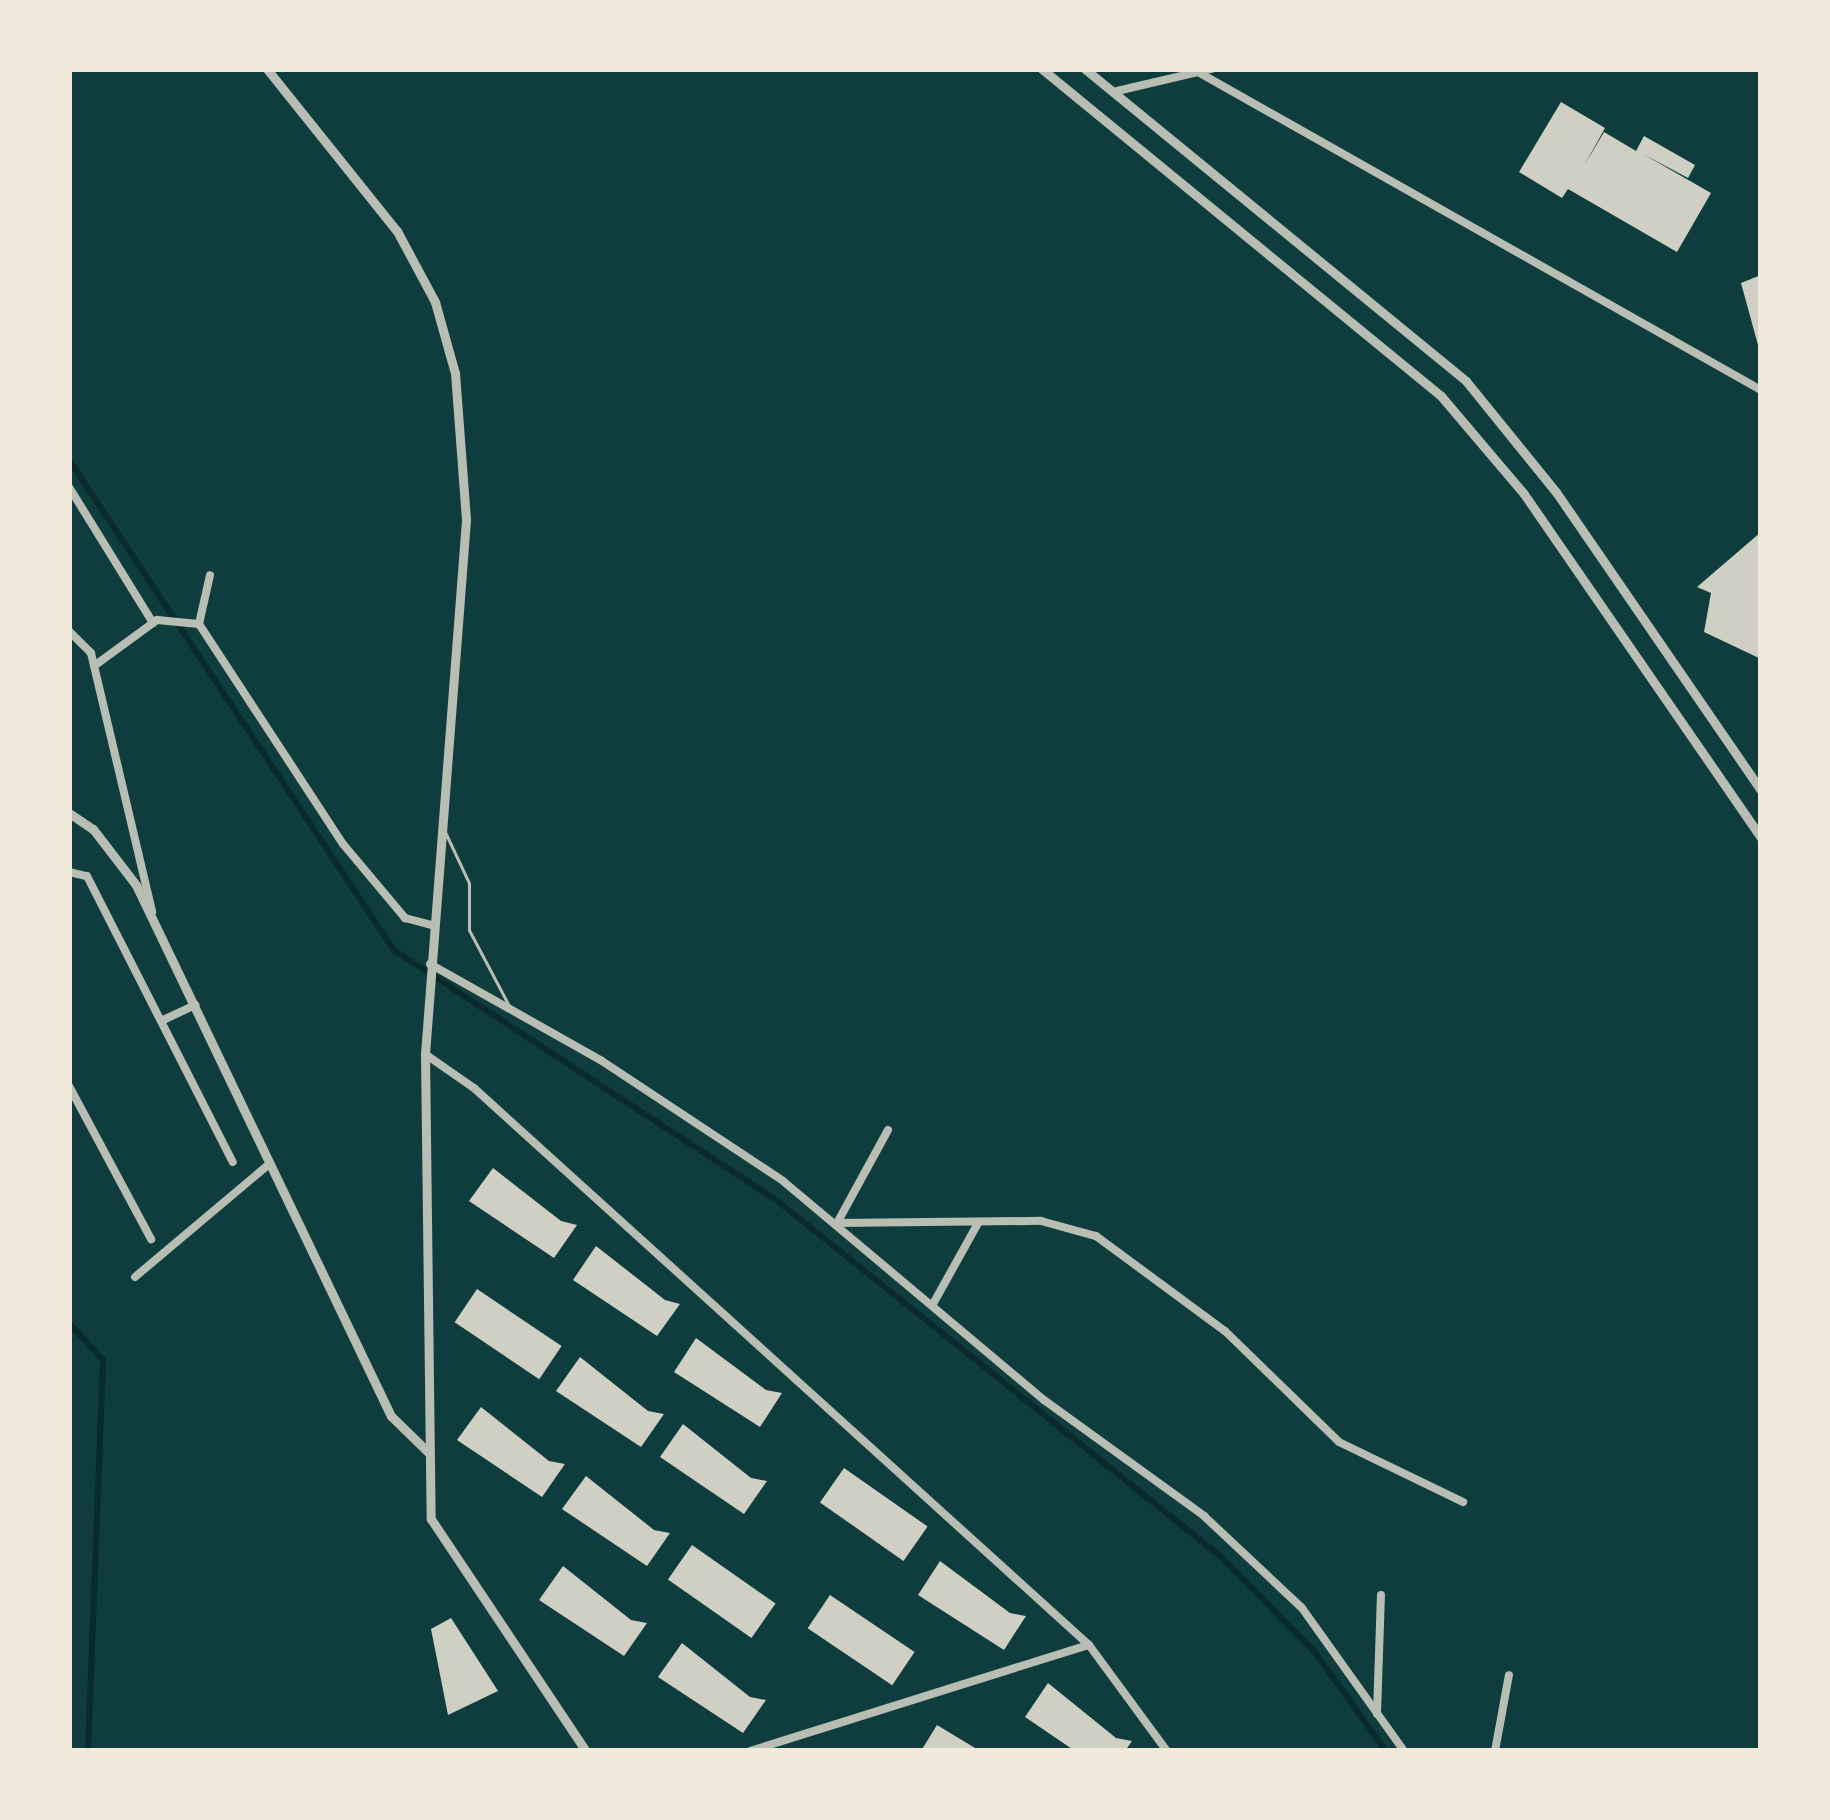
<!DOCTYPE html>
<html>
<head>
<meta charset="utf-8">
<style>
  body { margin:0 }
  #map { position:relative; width:1830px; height:1820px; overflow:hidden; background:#0f3d3e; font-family:Figtree,sans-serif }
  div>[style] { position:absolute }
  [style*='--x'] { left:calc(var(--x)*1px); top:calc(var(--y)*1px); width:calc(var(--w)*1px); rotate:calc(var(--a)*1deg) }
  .stream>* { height:6px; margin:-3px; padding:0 3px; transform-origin:3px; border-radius:3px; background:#0a2a2b }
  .building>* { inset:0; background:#cfcfc3; transform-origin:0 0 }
  .service>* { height:3px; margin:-1.5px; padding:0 1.5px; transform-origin:1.5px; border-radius:1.5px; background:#b8beb3 }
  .minor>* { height:8px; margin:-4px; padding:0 4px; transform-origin:4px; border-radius:4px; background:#b8beb3 }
  .tertiary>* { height:9px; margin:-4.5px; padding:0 4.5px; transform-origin:4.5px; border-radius:4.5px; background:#b8beb3 }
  span { translate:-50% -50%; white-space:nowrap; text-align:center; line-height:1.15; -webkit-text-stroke:9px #f1e9da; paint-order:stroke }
  .frame { position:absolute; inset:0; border:72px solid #f1e9da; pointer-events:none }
</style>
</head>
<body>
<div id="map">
  <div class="stream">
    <div style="--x:69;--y:460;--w:588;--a:56.45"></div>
    <div style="--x:394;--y:950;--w:462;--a:33.2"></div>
    <div style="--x:780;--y:1203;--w:564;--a:38.74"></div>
    <div style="--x:1220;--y:1556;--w:134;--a:45.3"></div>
    <div style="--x:1314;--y:1651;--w:123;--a:54.2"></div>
    <div style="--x:69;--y:1323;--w:50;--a:47.4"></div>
    <div style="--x:103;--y:1360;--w:391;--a:92.2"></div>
  </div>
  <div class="building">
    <div style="clip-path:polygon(1561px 102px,1605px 128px,1584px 166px,1604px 132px,1636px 151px,1644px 136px,1695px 165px,1688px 178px,1643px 154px,1711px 193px,1677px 252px,1568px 189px,1562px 198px,1519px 172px)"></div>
    <div style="clip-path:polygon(1761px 275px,1761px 356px,1741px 283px)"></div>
    <div style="clip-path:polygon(1761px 532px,1761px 659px,1704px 632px,1711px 593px,1697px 587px)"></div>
    <div style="clip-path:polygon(493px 1168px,561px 1221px,577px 1225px,554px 1258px,469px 1201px)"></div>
    <div style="clip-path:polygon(596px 1246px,665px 1300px,680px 1304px,657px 1336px,573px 1280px)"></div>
    <div style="left:477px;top:1289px;width:102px;height:40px;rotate:34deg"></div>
    <div style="clip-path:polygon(696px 1338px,766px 1390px,782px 1393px,760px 1427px,674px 1372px)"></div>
    <div style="clip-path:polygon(580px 1357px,648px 1411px,664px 1414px,641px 1447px,556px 1391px)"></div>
    <div style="clip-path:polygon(481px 1407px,549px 1461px,565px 1464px,542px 1497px,457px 1440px)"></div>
    <div style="clip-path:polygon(683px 1424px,751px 1478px,767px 1481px,744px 1514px,660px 1457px)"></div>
    <div style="left:844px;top:1468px;width:102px;height:42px;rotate:35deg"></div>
    <div style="clip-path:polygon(586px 1476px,654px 1530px,670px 1533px,647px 1566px,562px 1509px)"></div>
    <div style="left:692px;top:1545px;width:102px;height:42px;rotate:35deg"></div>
    <div style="clip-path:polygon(940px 1561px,1010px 1613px,1026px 1616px,1004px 1650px,918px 1595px)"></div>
    <div style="clip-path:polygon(563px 1566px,631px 1620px,647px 1623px,624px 1656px,539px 1600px)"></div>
    <div style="left:830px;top:1595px;width:102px;height:40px;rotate:34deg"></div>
    <div style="clip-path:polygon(451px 1618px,498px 1691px,448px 1715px,431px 1629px)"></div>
    <div style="clip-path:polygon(682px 1643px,750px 1697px,766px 1700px,743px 1733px,658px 1677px)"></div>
    <div style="clip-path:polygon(1048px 1683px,1116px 1738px,1132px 1741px,1125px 1751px,1075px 1751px,1025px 1717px)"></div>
    <div style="clip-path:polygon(937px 1725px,980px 1751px,921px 1751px)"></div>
  </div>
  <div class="service">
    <div style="--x:445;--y:832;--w:56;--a:64.8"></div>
    <div style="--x:469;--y:883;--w:47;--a:90"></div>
    <div style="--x:469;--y:930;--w:86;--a:62.2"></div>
  </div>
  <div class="minor">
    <div style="--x:1198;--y:72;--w:647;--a:29.46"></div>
    <div style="--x:1117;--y:91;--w:97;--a:-13.2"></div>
    <div style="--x:69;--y:487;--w:160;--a:58.3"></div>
    <div style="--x:199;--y:624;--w:50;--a:-77.3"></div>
    <div style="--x:69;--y:631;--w:31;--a:45"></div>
    <div style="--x:91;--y:653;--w:266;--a:76.7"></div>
    <div style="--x:94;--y:666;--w:78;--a:-36.1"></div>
    <div style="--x:157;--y:620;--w:42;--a:5.4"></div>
    <div style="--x:199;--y:624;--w:263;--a:56.8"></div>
    <div style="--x:343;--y:844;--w:97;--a:50"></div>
    <div style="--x:405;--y:918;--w:27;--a:15"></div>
    <div style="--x:69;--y:872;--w:18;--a:13"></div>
    <div style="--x:87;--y:876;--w:321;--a:63"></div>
    <div style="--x:430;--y:964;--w:197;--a:29.4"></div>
    <div style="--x:602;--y:1061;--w:217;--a:33.5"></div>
    <div style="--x:783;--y:1181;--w:341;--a:40"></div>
    <div style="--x:1044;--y:1400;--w:198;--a:35.9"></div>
    <div style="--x:1204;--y:1516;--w:134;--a:43.2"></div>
    <div style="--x:1302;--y:1608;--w:176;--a:54.5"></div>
    <div style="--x:161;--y:1021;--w:38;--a:-25"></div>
    <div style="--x:425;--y:1054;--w:60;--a:34.8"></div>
    <div style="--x:474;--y:1088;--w:830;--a:42.17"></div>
    <div style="--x:1089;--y:1645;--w:132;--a:53.7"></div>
    <div style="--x:69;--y:1086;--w:174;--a:61.8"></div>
    <div style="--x:888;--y:1130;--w:106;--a:118.7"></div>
    <div style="--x:837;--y:1223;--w:204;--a:-0.6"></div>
    <div style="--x:1041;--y:1221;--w:57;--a:15.3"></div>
    <div style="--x:1096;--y:1236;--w:160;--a:36.4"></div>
    <div style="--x:1225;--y:1331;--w:159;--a:44.2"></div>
    <div style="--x:1339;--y:1442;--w:138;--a:25.8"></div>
    <div style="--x:135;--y:1277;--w:172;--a:-40.1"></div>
    <div style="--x:933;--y:1304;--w:93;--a:-60.9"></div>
    <div style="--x:1377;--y:1714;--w:119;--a:-88.1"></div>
    <div style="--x:750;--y:1751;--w:355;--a:-17.4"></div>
    <div style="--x:1495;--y:1751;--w:77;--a:-79.6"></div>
  </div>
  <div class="tertiary">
    <div style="--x:267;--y:69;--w:208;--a:51.3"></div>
    <div style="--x:397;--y:231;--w:81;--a:61.8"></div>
    <div style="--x:435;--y:302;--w:74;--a:74.3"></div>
    <div style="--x:455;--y:373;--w:147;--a:85.7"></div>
    <div style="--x:466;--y:520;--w:536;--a:94.39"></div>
    <div style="--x:425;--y:1054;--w:465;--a:89.3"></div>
    <div style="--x:431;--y:1519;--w:279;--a:56.3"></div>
    <div style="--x:1042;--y:69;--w:516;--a:39.34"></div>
    <div style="--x:1441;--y:396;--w:128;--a:49.7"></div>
    <div style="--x:1524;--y:494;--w:418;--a:55.4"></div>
    <div style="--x:1085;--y:69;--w:492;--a:39.3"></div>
    <div style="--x:1466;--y:381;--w:143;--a:51"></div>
    <div style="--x:1556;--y:492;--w:362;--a:55.5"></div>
    <div style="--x:69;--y:813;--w:29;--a:34"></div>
    <div style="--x:93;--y:829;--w:71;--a:52.5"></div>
    <div style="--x:136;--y:885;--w:589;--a:64.35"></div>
    <div style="--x:391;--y:1416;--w:53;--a:44.2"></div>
  </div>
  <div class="frame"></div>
</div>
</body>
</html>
